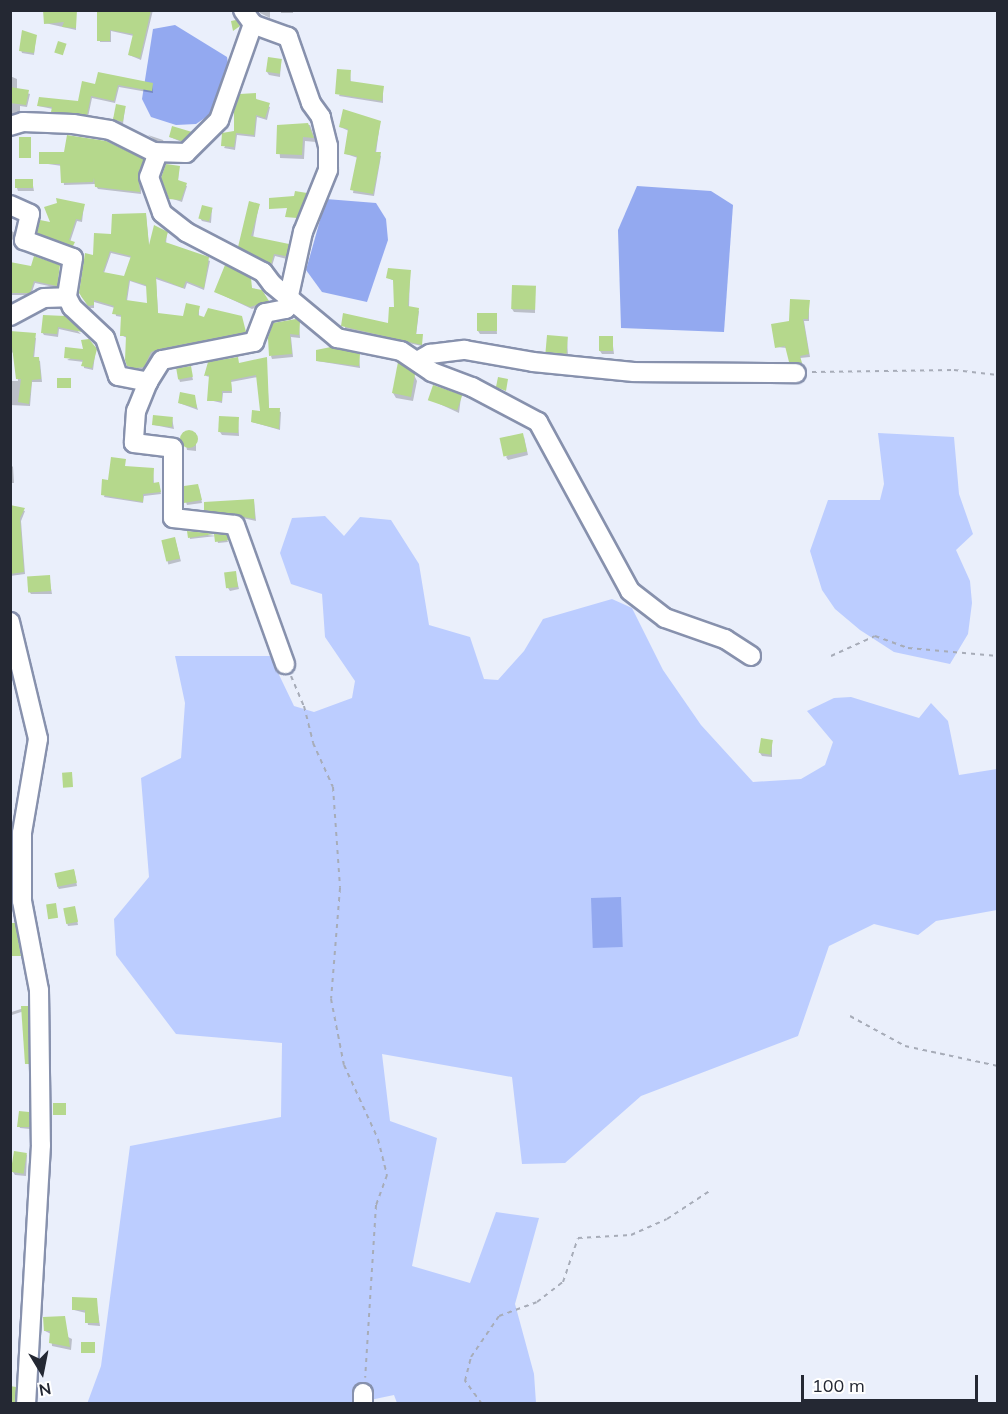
<!DOCTYPE html>
<html>
<head>
<meta charset="utf-8">
<style>
  body { margin:0 }
  #map { position:relative; width:1008px; height:1414px; overflow:hidden; background:#eaeffb; font-family:Mulish,sans-serif }
  div>[style] { position:absolute }
  [style*='--x'] { left:calc(var(--x)*1px); top:calc(var(--y)*1px); width:calc(var(--w)*1px); rotate:calc(var(--a)*1deg) }
  .green>* { inset:0; background:#bccdff }
  .water>* { inset:0; background:#93a9f0; transform-origin:0 0 }
  .shadow>* { inset:0; background:#0003; transform-origin:0 0 }
  .building>* { inset:0; background:#b5d88c; transform-origin:0 0 }
  .round { border-radius:50% }
  .path>* { height:2px; margin-top:-1px; transform-origin:0; background:repeating-linear-gradient(90deg,#a7acb8 0 4.5px,transparent 0 9px) }
  .roads { filter:drop-shadow(2px 0 #8791ad) drop-shadow(-2px 0 #8791ad) drop-shadow(0 2px #8791ad) drop-shadow(0 -2px #8791ad) }
  .minor>* { height:18px; margin:-9px; padding:0 9px; transform-origin:9px; border-radius:9px; background:#fff }
  span { translate:-50% -50%; white-space:nowrap; text-align:center; line-height:1.15; -webkit-text-stroke:4.5px #fff; paint-order:stroke }
  .frame { position:absolute; inset:0; border:12px solid #242833; pointer-events:none }
  .north { position:absolute; left:12px; top:1342px; width:60px; height:60px; -webkit-text-stroke:4px #fff; paint-order:stroke; rotate:170deg; font-size:16px; font-weight:700; line-height:24px; text-align:center; color:#242833 }
  .north::after { content:''; display:block; margin:auto; width:21px; height:27px; background:#242833; clip-path:polygon(50% 0,100% 100%,50% 72%,0 100%) }
  .scale { position:absolute; left:801px; top:1375px; width:177px; height:27px; box-sizing:border-box; border:3px solid #242833; border-top:0; padding-left:8px; font-size:18px; line-height:21px; white-space:nowrap; color:#242833; -webkit-text-stroke:4px #fff; paint-order:stroke }
</style>
</head>
<body>
<div id="map">
  <div class="green">
    <div style="clip-path:polygon(878px 433px,954px 437px,959px 494px,973px 534px,956px 550px,970px 581px,972px 603px,968px 634px,950px 664px,894px 652px,860px 630px,835px 609px,822px 590px,810px 551px,828px 500px,880px 500px,884px 484px)"></div>
    <div style="clip-path:polygon(325px 516px,344px 536px,360px 517px,391px 520px,419px 564px,429px 625px,470px 637px,484px 679px,498px 680px,524px 651px,543px 619px,612px 599px,632px 608px,663px 670px,701px 725px,753px 782px,801px 779px,825px 765px,833px 742px,807px 711px,834px 698px,851px 697px,919px 718px,931px 703px,948px 721px,959px 775px,997px 769px,997px 910px,936px 921px,918px 935px,874px 924px,829px 946px,798px 1036px,641px 1096px,565px 1163px,522px 1164px,512px 1077px,382px 1054px,390px 1121px,437px 1138px,412px 1266px,470px 1283px,496px 1212px,539px 1218px,515px 1304px,534px 1374px,536px 1403px,397px 1403px,394px 1395px,351px 1404px,87px 1404px,101px 1366px,130px 1146px,281px 1117px,282px 1043px,176px 1034px,116px 955px,114px 919px,149px 877px,141px 778px,181px 758px,185px 703px,175px 656px,270px 656px,294px 706px,314px 712px,352px 698px,355px 681px,325px 637px,322px 594px,291px 584px,280px 553px,292px 518px)"></div>
  </div>
  <div class="water">
    <div style="clip-path:polygon(175px 25px,227px 57px,230px 76px,215px 111px,196px 124px,176px 125px,151px 117px,142px 99px,153px 29px)"></div>
    <div style="clip-path:polygon(637px 186px,711px 191px,733px 205px,724px 332px,621px 328px,618px 230px)"></div>
    <div style="clip-path:polygon(326px 199px,376px 203px,386px 219px,388px 240px,367px 302px,322px 292px,306px 270px)"></div>
    <div style="left:621px;top:897px;width:50px;height:30px;rotate:88deg"></div>
  </div>
  <div class="shadow">
    <div style="clip-path:polygon(76px 10px,76px 30px,45px 23px)"></div>
    <div style="clip-path:polygon(99px 10px,153px 10px,141px 60px,129px 55px,134px 36px,111px 31px,111px 42px,100px 42px)"></div>
    <div style="clip-path:polygon(259px 10px,270px 10px,270px 18px,260px 13px)"></div>
    <div style="left:281px;top:10px;width:12px;height:3px"></div>
    <div style="clip-path:polygon(36px 36px,34px 55px,22px 53px,21px 50px)"></div>
    <div style="clip-path:polygon(281px 61px,280px 77px,269px 75px,267px 72px)"></div>
    <div style="clip-path:polygon(350px 71px,351px 83px,383px 88px,383px 103px,339px 96px)"></div>
    <div style="clip-path:polygon(10px 76px,17px 79px,17px 90px,30px 94px,27px 107px,20px 106px,20px 114px,10px 117px)"></div>
    <div style="clip-path:polygon(152px 84px,153px 93px,119px 87px,115px 103px,92px 98px,88px 117px,55px 114px,53px 109px,38px 106px,79px 103px,96px 85px)"></div>
    <div style="clip-path:polygon(255px 95px,257px 101px,270px 107px,267px 120px,257px 117px,255px 137px,237px 135px,235px 150px,224px 148px)"></div>
    <div style="clip-path:polygon(125px 108px,123px 124px,115px 121px,113px 118px)"></div>
    <div style="clip-path:polygon(380px 123px,376px 153px,381px 156px,374px 196px,353px 193px,358px 158px,346px 154px,349px 131px,340px 127px)"></div>
    <div style="clip-path:polygon(310px 125px,316px 142px,305px 141px,304px 159px,280px 158px,278px 127px)"></div>
    <div style="clip-path:polygon(190px 133px,184px 143px,170px 137px)"></div>
    <div style="clip-path:polygon(148px 135px,163px 140px,164px 142px,159px 143px)"></div>
    <div style="clip-path:polygon(142px 160px,141px 194px,98px 189px,95px 184px,64px 185px,62px 166px,41px 163px)"></div>
    <div style="clip-path:polygon(179px 167px,178px 182px,187px 186px,182px 202px,170px 198px)"></div>
    <div style="clip-path:polygon(32px 180px,34px 191px,18px 191px,17px 188px)"></div>
    <div style="clip-path:polygon(84px 205px,82px 222px,77px 221px,70px 242px,75px 248px,40px 235px,39px 233px)"></div>
    <div style="clip-path:polygon(259px 205px,253px 238px,290px 248px,287px 259px,275px 256px,272px 266px,240px 246px)"></div>
    <div style="clip-path:polygon(212px 209px,211px 223px,202px 221px,200px 218px)"></div>
    <div style="clip-path:polygon(evenodd,146px 215px,149px 247px,167px 233px,166px 244px,210px 261px,204px 290px,187px 283px,185px 289px,156px 279px,158px 314px,184px 318px,199px 307px,199px 317px,241px 317px,246px 335px,161px 351px,152px 355px,146px 369px,130px 369px,127px 338px,121px 335px,122px 317px,116px 316px,115px 308px,94px 302px,94px 308px,90px 308px,81px 296px,86px 255px,94px 257px,113px 235px,146px 215px,111px 253px,132px 258px,125px 278px,104px 273px,111px 253px,146px 215px,130px 281px,148px 287px,149px 305px,127px 301px,130px 281px)"></div>
    <div style="clip-path:polygon(10px 230px,15px 233px,14px 240px,10px 239px)"></div>
    <div style="clip-path:polygon(10px 263px,32px 268px,59px 267px,58px 288px,35px 283px,31px 295px,10px 295px)"></div>
    <div style="clip-path:polygon(410px 271px,409px 308px,419px 311px,416px 336px,422px 336px,422px 346px,345px 329px,345px 315px,389px 324px,396px 309px,395px 281px,388px 278px)"></div>
    <div style="clip-path:polygon(250px 280px,252px 289px,261px 291px,269px 303px,252px 309px,216px 292px)"></div>
    <div style="clip-path:polygon(535px 288px,535px 313px,514px 312px,512px 309px)"></div>
    <div style="clip-path:polygon(809px 301px,809px 321px,804px 321px,810px 357px,800px 358px,802px 365px,792px 364px,787px 348px,776px 347px,790px 322px)"></div>
    <div style="clip-path:polygon(496px 315px,497px 334px,480px 334px,478px 331px)"></div>
    <div style="clip-path:polygon(64px 319px,81px 334px,59px 329px,58px 337px,44px 335px,42px 332px)"></div>
    <div style="clip-path:polygon(299px 323px,300px 338px,291px 337px,293px 357px,272px 359px,271px 356px)"></div>
    <div style="clip-path:polygon(10px 332px,36px 338px,34px 359px,40px 361px,42px 382px,32px 382px,30px 406px,10px 405px,10px 381px,18px 381px,15px 353px,10px 352px)"></div>
    <div style="clip-path:polygon(612px 338px,614px 354px,602px 354px,600px 351px)"></div>
    <div style="clip-path:polygon(567px 339px,568px 356px,548px 355px,546px 352px)"></div>
    <div style="clip-path:polygon(89px 340px,96px 348px,93px 370px,84px 368px,84px 362px,67px 360px,84px 351px)"></div>
    <div style="clip-path:polygon(359px 356px,360px 368px,317px 361px)"></div>
    <div style="clip-path:polygon(266px 358px,269px 409px,281px 412px,280px 430px,252px 422px,261px 413px,258px 377px,231px 382px,232px 393px,223px 393px,222px 403px,209px 400px,210px 377px,206px 376px,209px 364px,239px 365px)"></div>
    <div style="clip-path:polygon(190px 367px,193px 380px,180px 382px,179px 379px)"></div>
    <div style="clip-path:polygon(414px 375px,417px 381px,413px 401px,396px 398px,393px 393px)"></div>
    <div style="clip-path:polygon(194px 397px,198px 410px,179px 403px)"></div>
    <div style="clip-path:polygon(461px 397px,459px 413px,431px 400px)"></div>
    <div style="clip-path:polygon(172px 418px,174px 429px,154px 425px)"></div>
    <div style="clip-path:polygon(238px 419px,239px 436px,222px 435px,220px 432px)"></div>
    <div style="clip-path:polygon(183px 432px,196px 433px,196px 451px,187px 450px)"></div>
    <div style="clip-path:polygon(524px 437px,528px 455px,508px 460px,506px 457px)"></div>
    <div style="clip-path:polygon(125px 460px,125px 468px,153px 469px,154px 484px,159px 484px,161px 494px,144px 496px,143px 503px,104px 497px,109px 481px)"></div>
    <div style="clip-path:polygon(10px 464px,13px 467px,14px 483px,10px 483px)"></div>
    <div style="clip-path:polygon(199px 488px,202px 503px,187px 505px,186px 502px)"></div>
    <div style="clip-path:polygon(254px 501px,256px 521px,206px 510px)"></div>
    <div style="clip-path:polygon(10px 507px,25px 511px,21px 521px,25px 574px,10px 576px)"></div>
    <div style="clip-path:polygon(189px 533px,226px 537px,228px 542px,218px 543px,216px 536px,190px 539px)"></div>
    <div style="left:175px;top:539px;width:23px;height:13px;rotate:75deg"></div>
    <div style="clip-path:polygon(235px 573px,239px 589px,230px 591px,228px 588px)"></div>
    <div style="clip-path:polygon(49px 577px,52px 594px,31px 594px,29px 591px)"></div>
    <div style="clip-path:polygon(772px 741px,772px 757px,762px 756px,760px 753px)"></div>
    <div style="clip-path:polygon(74px 870px,77px 886px,59px 889px,57px 886px)"></div>
    <div style="clip-path:polygon(75px 908px,78px 925px,68px 926px,67px 923px)"></div>
    <div style="left:27px;top:1007px;width:3px;height:57px;rotate:72deg"></div>
    <div style="clip-path:polygon(28px 1113px,30px 1129px,20px 1128px,19px 1126px)"></div>
    <div style="clip-path:polygon(27px 1154px,26px 1176px,15px 1175px,13px 1172px)"></div>
    <div style="clip-path:polygon(96px 1299px,100px 1326px,88px 1325px,86px 1313px,74px 1310px)"></div>
    <div style="clip-path:polygon(64px 1318px,66px 1336px,72px 1339px,71px 1350px,52px 1346px,51px 1334px,45px 1331px)"></div>
    <div style="clip-path:polygon(15px 1388px,17px 1404px,10px 1404px)"></div>
  </div>
  <div class="building">
    <div style="clip-path:polygon(43px 10px,77px 10px,76px 28px,62px 27px,64px 22px,44px 24px)"></div>
    <div style="clip-path:polygon(97px 10px,151px 10px,140px 58px,128px 55px,133px 34px,110px 30px,110px 41px,97px 41px)"></div>
    <div style="clip-path:polygon(236px 20px,240px 26px,233px 31px,231px 21px)"></div>
    <div style="clip-path:polygon(22px 30px,37px 35px,34px 53px,19px 51px)"></div>
    <div style="left:58px;top:41px;width:9px;height:12px;rotate:18deg"></div>
    <div style="left:268px;top:57px;width:14px;height:15px;rotate:8deg"></div>
    <div style="clip-path:polygon(337px 69px,351px 70px,350px 81px,384px 86px,382px 101px,335px 94px)"></div>
    <div style="clip-path:polygon(98px 72px,153px 83px,152px 91px,118px 85px,114px 101px,91px 96px,87px 115px,51px 112px,52px 107px,37px 106px,39px 97px,78px 101px,82px 81px,95px 84px)"></div>
    <div style="clip-path:polygon(10px 87px,29px 90px,26px 105px,10px 103px)"></div>
    <div style="clip-path:polygon(256px 93px,256px 99px,270px 103px,265px 118px,256px 115px,254px 135px,236px 133px,234px 147px,221px 146px,222px 133px,234px 131px,234px 111px,240px 94px)"></div>
    <div style="left:116px;top:104px;width:10px;height:16px;rotate:11deg"></div>
    <div style="clip-path:polygon(343px 109px,381px 121px,375px 152px,381px 152px,379px 165px,373px 194px,350px 190px,357px 156px,344px 154px,348px 129px,339px 127px)"></div>
    <div style="clip-path:polygon(308px 123px,314px 138px,303px 137px,302px 155px,276px 154px,277px 125px)"></div>
    <div style="clip-path:polygon(172px 126px,192px 132px,182px 141px,169px 137px)"></div>
    <div style="clip-path:polygon(67px 135px,106px 141px,144px 159px,138px 174px,140px 192px,95px 187px,94px 178px,93px 182px,61px 183px,60px 164px,39px 164px,39px 152px,64px 152px)"></div>
    <div style="left:19px;top:137px;width:12px;height:21px"></div>
    <div style="clip-path:polygon(166px 164px,180px 166px,178px 180px,187px 183px,181px 200px,169px 199px,161px 178px)"></div>
    <div style="left:15px;top:179px;width:18px;height:9px"></div>
    <div style="clip-path:polygon(295px 191px,307px 193px,297px 218px,285px 217px,287px 208px,269px 209px,269px 198px,294px 196px)"></div>
    <div style="clip-path:polygon(56px 198px,85px 204px,81px 220px,76px 219px,69px 240px,75px 242px,73px 246px,37px 233px,40px 220px,50px 222px,44px 207px,57px 203px)"></div>
    <div style="clip-path:polygon(249px 201px,260px 204px,251px 236px,289px 244px,286px 256px,274px 254px,271px 264px,238px 247px)"></div>
    <div style="left:202px;top:205px;width:11px;height:14px;rotate:15deg"></div>
    <div style="clip-path:polygon(evenodd,146px 213px,149px 245px,154px 225px,168px 232px,165px 242px,209px 257px,204px 288px,186px 281px,183px 288px,156px 277px,158px 313px,183px 316px,186px 303px,200px 306px,198px 315px,204px 317px,208px 308px,242px 316px,246px 332px,159px 349px,151px 352px,144px 367px,135px 368px,127px 366px,125px 360px,126px 336px,120px 336px,121px 315px,112px 314px,114px 306px,94px 300px,94px 305px,88px 306px,79px 293px,85px 253px,93px 255px,94px 233px,111px 234px,112px 214px,146px 213px,110px 251px,131px 256px,124px 276px,103px 272px,110px 251px,146px 213px,129px 280px,146px 285px,147px 303px,126px 300px,129px 280px)"></div>
    <div style="clip-path:polygon(34px 256px,60px 265px,57px 286px,34px 281px,30px 293px,10px 293px,10px 262px,31px 266px)"></div>
    <div style="clip-path:polygon(225px 265px,251px 278px,252px 288px,262px 290px,269px 301px,250px 307px,214px 292px)"></div>
    <div style="clip-path:polygon(388px 268px,411px 270px,408px 306px,419px 308px,416px 334px,423px 334px,422px 345px,341px 326px,343px 313px,388px 323px,389px 307px,394px 307px,393px 280px,386px 278px)"></div>
    <div style="left:512px;top:285px;width:24px;height:24px;rotate:2deg"></div>
    <div style="clip-path:polygon(790px 299px,810px 300px,808px 319px,803px 319px,809px 354px,800px 356px,802px 363px,789px 362px,785px 346px,775px 348px,771px 324px,789px 321px)"></div>
    <div style="left:477px;top:313px;width:20px;height:18px"></div>
    <div style="clip-path:polygon(43px 315px,65px 316px,82px 332px,58px 327px,57px 334px,41px 333px)"></div>
    <div style="clip-path:polygon(296px 319px,300px 322px,299px 335px,290px 334px,292px 354px,269px 356px,268px 338px,273px 323px)"></div>
    <div style="clip-path:polygon(10px 331px,36px 333px,33px 357px,39px 357px,41px 379px,32px 380px,29px 404px,18px 402px,21px 379px,16px 379px)"></div>
    <div style="left:547px;top:335px;width:21px;height:17px;rotate:5deg"></div>
    <div style="left:599px;top:336px;width:14px;height:15px"></div>
    <div style="clip-path:polygon(89px 339px,97px 349px,92px 368px,81px 366px,83px 360px,64px 358px,65px 347px,83px 349px,81px 340px)"></div>
    <div style="clip-path:polygon(331px 347px,360px 354px,359px 366px,316px 361px,316px 350px)"></div>
    <div style="clip-path:polygon(238px 357px,239px 363px,267px 357px,269px 408px,280px 408px,279px 429px,251px 422px,252px 410px,260px 411px,256px 375px,231px 380px,232px 391px,222px 391px,222px 401px,207px 401px,209px 375px,204px 376px,208px 362px)"></div>
    <div style="clip-path:polygon(398px 362px,415px 374px,411px 397px,392px 393px)"></div>
    <div style="left:191px;top:366px;width:11px;height:15px;rotate:80deg"></div>
    <div style="clip-path:polygon(498px 377px,508px 379px,506px 391px,496px 387px)"></div>
    <div style="left:57px;top:378px;width:14px;height:10px"></div>
    <div style="left:433px;top:385px;width:31px;height:16px;rotate:19deg"></div>
    <div style="clip-path:polygon(180px 392px,195px 395px,197px 408px,178px 403px)"></div>
    <div style="left:153px;top:415px;width:20px;height:10px;rotate:6deg"></div>
    <div style="left:219px;top:416px;width:20px;height:16px;rotate:3deg"></div>
    <div class="round" style="left:180px;top:430px;width:18px;height:18px"></div>
    <div style="left:523px;top:433px;width:19px;height:24px;rotate:78deg"></div>
    <div style="clip-path:polygon(111px 457px,126px 459px,125px 466px,154px 468px,153px 483px,159px 482px,161px 492px,143px 494px,143px 502px,101px 495px,102px 479px,108px 480px)"></div>
    <div style="clip-path:polygon(198px 484px,202px 500px,184px 503px,184px 486px)"></div>
    <div style="clip-path:polygon(254px 499px,255px 519px,204px 510px,204px 502px)"></div>
    <div style="clip-path:polygon(10px 505px,25px 508px,20px 518px,24px 572px,10px 574px)"></div>
    <div style="clip-path:polygon(187px 531px,227px 535px,229px 540px,215px 542px,214px 534px,188px 538px)"></div>
    <div style="left:175px;top:537px;width:22px;height:14px;rotate:77deg"></div>
    <div style="left:236px;top:571px;width:16px;height:12px;rotate:83deg"></div>
    <div style="left:50px;top:575px;width:16px;height:23px;rotate:86deg"></div>
    <div style="left:761px;top:738px;width:12px;height:15px;rotate:9deg"></div>
    <div style="left:72px;top:772px;width:15px;height:10px;rotate:86deg"></div>
    <div style="left:74px;top:869px;width:14px;height:20px;rotate:78deg"></div>
    <div style="left:56px;top:903px;width:15px;height:10px;rotate:82deg"></div>
    <div style="left:75px;top:906px;width:16px;height:12px;rotate:79deg"></div>
    <div style="clip-path:polygon(10px 923px,15px 923px,21px 956px,10px 956px)"></div>
    <div style="clip-path:polygon(21px 1006px,28px 1006px,29px 1064px,25px 1064px)"></div>
    <div style="left:66px;top:1103px;width:12px;height:13px;rotate:90deg"></div>
    <div style="clip-path:polygon(19px 1111px,29px 1112px,30px 1127px,17px 1127px)"></div>
    <div style="left:14px;top:1151px;width:13px;height:21px;rotate:9deg"></div>
    <div style="clip-path:polygon(72px 1297px,97px 1298px,99px 1323px,85px 1323px,85px 1310px,72px 1310px)"></div>
    <div style="clip-path:polygon(65px 1316px,70px 1347px,49px 1343px,50px 1331px,44px 1331px,43px 1317px)"></div>
    <div style="left:81px;top:1342px;width:14px;height:11px"></div>
    <div style="clip-path:polygon(10px 1386px,16px 1387px,15px 1404px,10px 1404px)"></div>
  </div>
  <div class="path">
    <div style="--x:812;--y:372;--w:142;--a:-0.8"></div>
    <div style="--x:954;--y:370;--w:44;--a:6.5"></div>
    <div style="--x:831;--y:656;--w:48;--a:-24.4"></div>
    <div style="--x:875;--y:636;--w:35;--a:20"></div>
    <div style="--x:908;--y:648;--w:90;--a:5.1"></div>
    <div style="--x:291;--y:676;--w:33;--a:67"></div>
    <div style="--x:304;--y:706;--w:38;--a:76"></div>
    <div style="--x:313;--y:743;--w:48;--a:65.6"></div>
    <div style="--x:333;--y:787;--w:101;--a:86"></div>
    <div style="--x:340;--y:888;--w:111;--a:94.6"></div>
    <div style="--x:331;--y:999;--w:67;--a:78.9"></div>
    <div style="--x:344;--y:1065;--w:81;--a:65.3"></div>
    <div style="--x:378;--y:1139;--w:37;--a:76"></div>
    <div style="--x:387;--y:1175;--w:32;--a:110"></div>
    <div style="--x:376;--y:1205;--w:173;--a:93.6"></div>
    <div style="--x:850;--y:1016;--w:63;--a:28.6"></div>
    <div style="--x:905;--y:1046;--w:95;--a:12.1"></div>
    <div style="--x:482;--y:1404;--w:29;--a:-126"></div>
    <div style="--x:465;--y:1381;--w:25;--a:-76"></div>
    <div style="--x:471;--y:1357;--w:50;--a:-55.7"></div>
    <div style="--x:499;--y:1316;--w:40;--a:-20.2"></div>
    <div style="--x:537;--y:1302;--w:33;--a:-38"></div>
    <div style="--x:563;--y:1282;--w:46;--a:-71.2"></div>
    <div style="--x:578;--y:1238;--w:53;--a:-3.2"></div>
    <div style="--x:631;--y:1235;--w:39;--a:-24"></div>
    <div style="--x:667;--y:1219;--w:53;--a:-33.4"></div>
  </div>
  <div class="roads">
    <div class="minor">
      <div style="--x:10;--y:126;--w:14;--a:-17"></div>
      <div style="--x:23;--y:122;--w:50;--a:2.3"></div>
      <div style="--x:73;--y:124;--w:37;--a:9"></div>
      <div style="--x:110;--y:130;--w:49;--a:26.6"></div>
      <div style="--x:154;--y:152;--w:6;--a:72"></div>
      <div style="--x:156;--y:158;--w:20;--a:110"></div>
      <div style="--x:149;--y:177;--w:38;--a:70"></div>
      <div style="--x:162;--y:213;--w:31;--a:38"></div>
      <div style="--x:186;--y:232;--w:87;--a:27.5"></div>
      <div style="--x:263;--y:272;--w:15;--a:53"></div>
      <div style="--x:272;--y:284;--w:85;--a:39.7"></div>
      <div style="--x:337;--y:338;--w:65;--a:11.5"></div>
      <div style="--x:401;--y:351;--w:37;--a:34"></div>
      <div style="--x:432;--y:372;--w:43;--a:20.6"></div>
      <div style="--x:472;--y:387;--w:75;--a:27.9"></div>
      <div style="--x:538;--y:422;--w:192;--a:61.4"></div>
      <div style="--x:630;--y:591;--w:44;--a:37.6"></div>
      <div style="--x:665;--y:618;--w:64;--a:19.3"></div>
      <div style="--x:725;--y:639;--w:31;--a:33"></div>
      <div style="--x:154;--y:152;--w:32;--a:2"></div>
      <div style="--x:186;--y:153;--w:47;--a:-45"></div>
      <div style="--x:219;--y:120;--w:102;--a:-70.5"></div>
      <div style="--x:10;--y:205;--w:22;--a:24"></div>
      <div style="--x:30;--y:214;--w:27;--a:103"></div>
      <div style="--x:24;--y:240;--w:52;--a:20.2"></div>
      <div style="--x:73;--y:258;--w:39;--a:99"></div>
      <div style="--x:67;--y:297;--w:11;--a:63"></div>
      <div style="--x:72;--y:307;--w:45;--a:43.2"></div>
      <div style="--x:105;--y:338;--w:40;--a:71.1"></div>
      <div style="--x:118;--y:376;--w:31;--a:11"></div>
      <div style="--x:148;--y:382;--w:31;--a:112"></div>
      <div style="--x:136;--y:411;--w:32;--a:94"></div>
      <div style="--x:134;--y:443;--w:39;--a:7"></div>
      <div style="--x:173;--y:448;--w:70;--a:90"></div>
      <div style="--x:173;--y:518;--w:62;--a:6.4"></div>
      <div style="--x:235;--y:525;--w:148;--a:70.2"></div>
      <div style="--x:10;--y:316;--w:38;--a:-28"></div>
      <div style="--x:44;--y:298;--w:23;--a:-2"></div>
      <div style="--x:419;--y:360;--w:13;--a:-29"></div>
      <div style="--x:430;--y:354;--w:35;--a:-7"></div>
      <div style="--x:465;--y:350;--w:69;--a:10"></div>
      <div style="--x:533;--y:362;--w:101;--a:5.7"></div>
      <div style="--x:634;--y:372;--w:162;--a:0.4"></div>
      <div style="--x:148;--y:382;--w:26;--a:-58"></div>
      <div style="--x:162;--y:360;--w:94;--a:-11.1"></div>
      <div style="--x:254;--y:342;--w:31;--a:-69"></div>
      <div style="--x:265;--y:313;--w:21;--a:-11"></div>
      <div style="--x:286;--y:309;--w:79;--a:-77.6"></div>
      <div style="--x:303;--y:232;--w:67;--a:-68"></div>
      <div style="--x:328;--y:170;--w:24;--a:-90"></div>
      <div style="--x:328;--y:146;--w:30;--a:-104"></div>
      <div style="--x:321;--y:117;--w:17;--a:-126"></div>
      <div style="--x:311;--y:103;--w:70;--a:-109.2"></div>
      <div style="--x:288;--y:37;--w:37;--a:-160"></div>
      <div style="--x:253;--y:24;--w:17;--a:-126"></div>
      <div style="--x:10;--y:622;--w:120;--a:76.5"></div>
      <div style="--x:38;--y:739;--w:95;--a:99.7"></div>
      <div style="--x:22;--y:833;--w:68;--a:90"></div>
      <div style="--x:22;--y:901;--w:91;--a:79.2"></div>
      <div style="--x:39;--y:990;--w:155;--a:89.3"></div>
      <div style="--x:41;--y:1145;--w:259;--a:93.3"></div>
      <div style="--x:363;--y:1404;--w:11;--a:-90"></div>
    </div>
  </div>
  <div class="frame"></div>
  <div class="north">N</div>
  <div class="scale">100 m</div>
</div>
</body>
</html>
